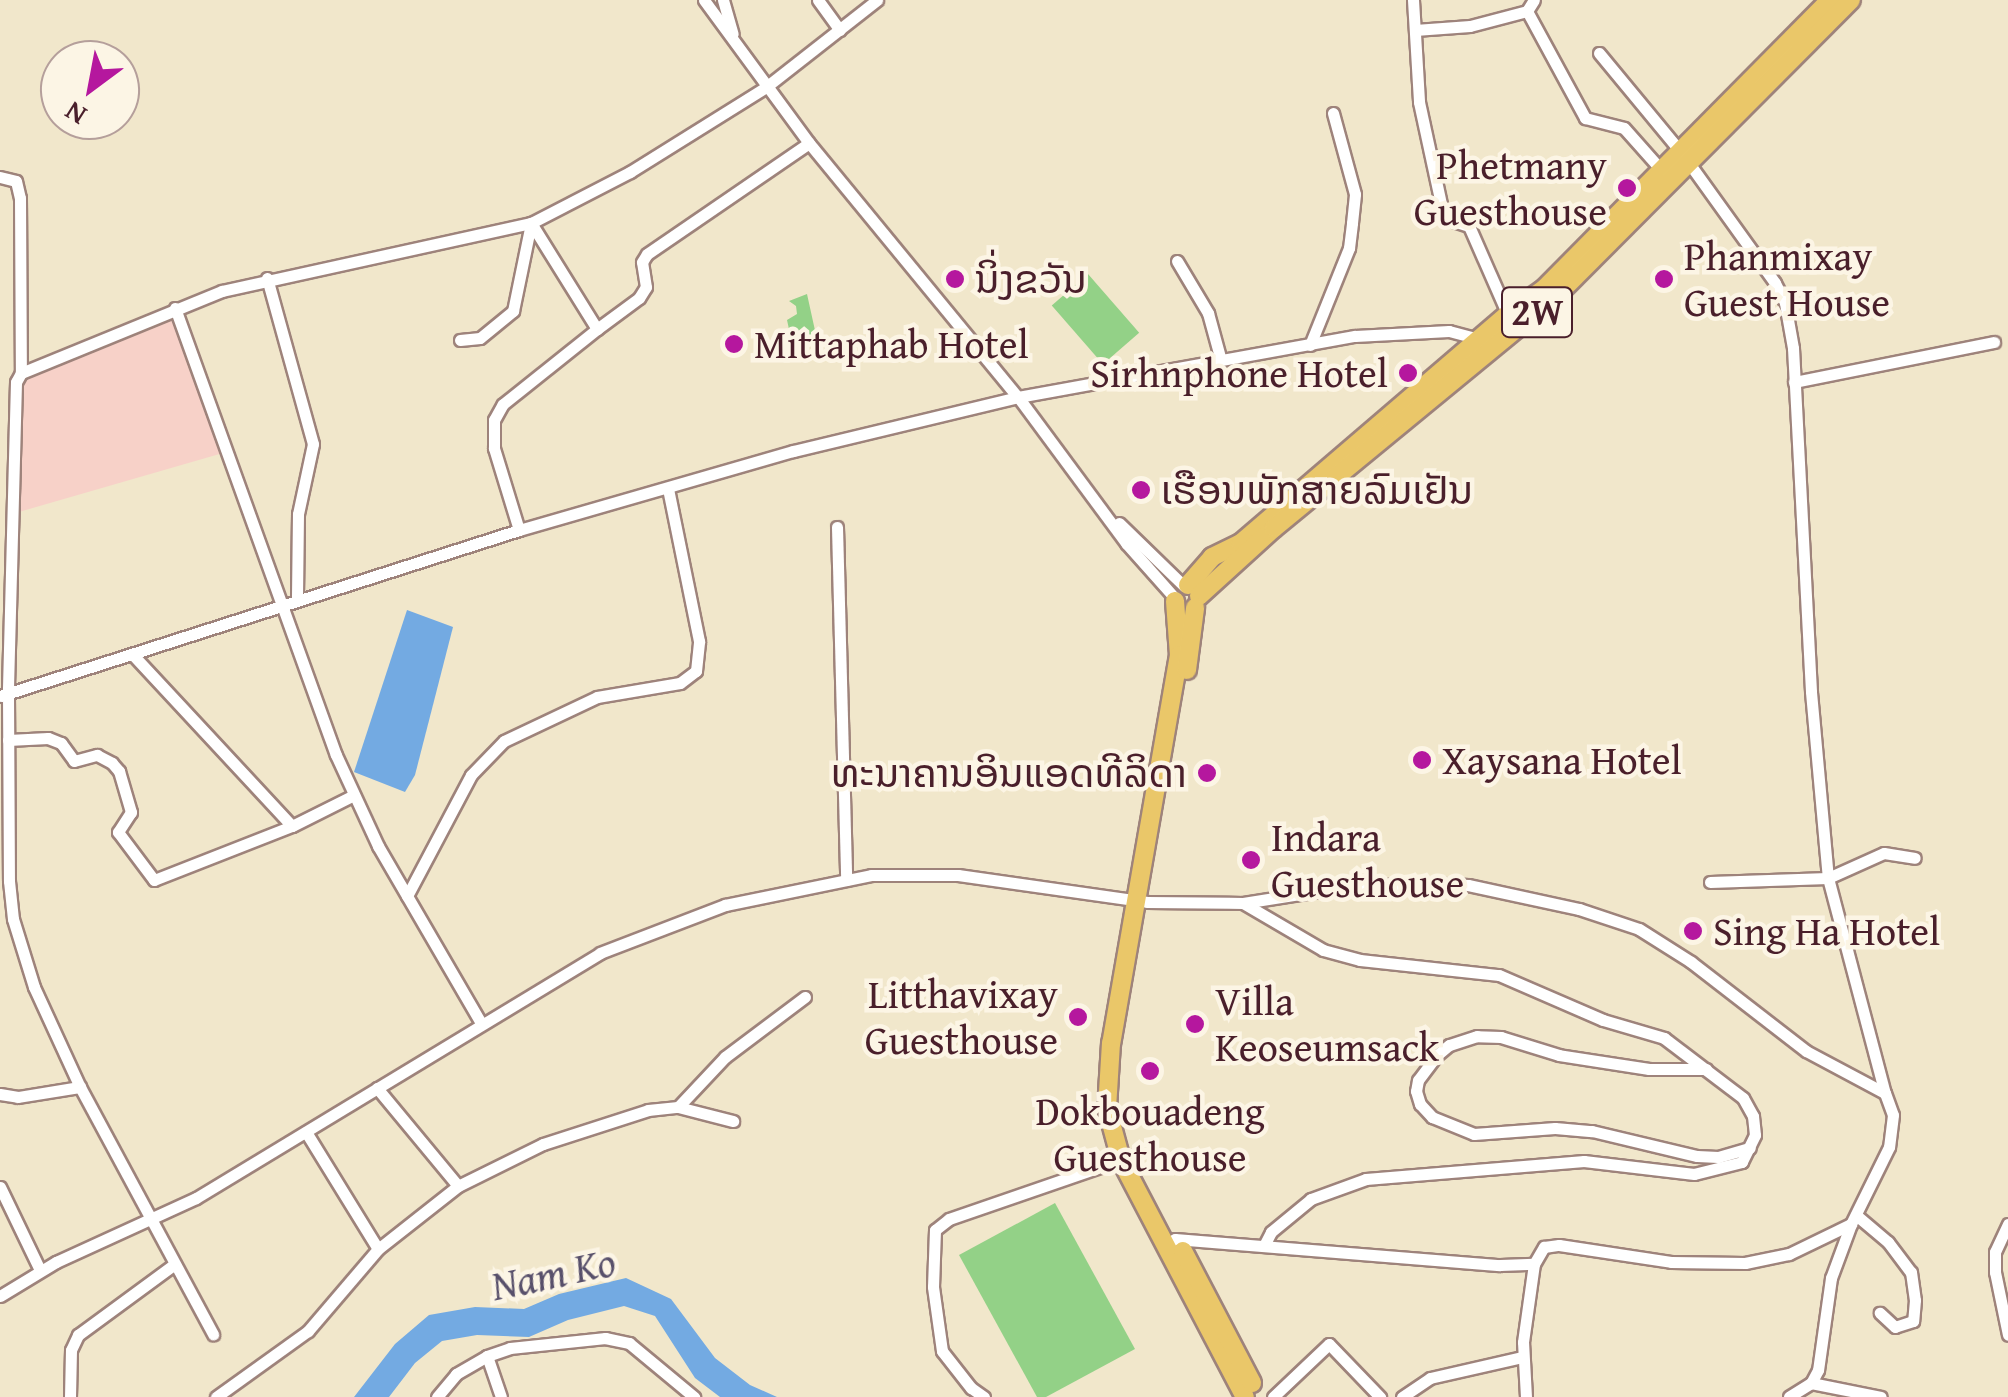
<!DOCTYPE html>
<html>
<head>
<meta charset="utf-8">
<style>
  body { margin:0 }
  #map { position:relative; width:2008px; height:1397px; overflow:hidden; background:#f1e7cb; font-family:"Gentium Book Plus","Noto Sans Lao",serif }
  div>[style] { position:absolute }
  [style*='--x'] { left:calc(var(--x)*1px); top:calc(var(--y)*1px); width:calc(var(--w)*1px); rotate:calc(var(--a)*1deg) }
  .built>* { inset:0; background:#f7d1c8 }
  .green>* { inset:0; background:#93d187; transform-origin:0 0 }
  .water>* { inset:0; background:#73aae2 }
  .roads { filter:drop-shadow(2px 0 #9e837b) drop-shadow(-2px 0 #9e837b) drop-shadow(0 2px #9e837b) drop-shadow(0 -2px #9e837b) }
  .minor>* { height:11px; margin:-5.5px; padding:0 5.5px; transform-origin:5.5px; border-radius:5.5px; background:#fff }
  .highway>* { height:18px; margin:-9px; padding:0 9px; transform-origin:9px; border-radius:9px; background:#eac769 }
  .dots>* { width:28px; height:28px; translate:-50% -50%; box-sizing:border-box; border:5px solid #fcf5e5; border-radius:50% }
  span { translate:-50% -50%; white-space:nowrap; text-align:center; line-height:1.15; -webkit-text-stroke:9px #fcf5e5; paint-order:stroke }
  .shield-label span { padding:2px 8px; background:#fcf5e5; border:2px solid; border-radius:8px; -webkit-text-stroke-width:0 }
  .shield-label { font-size:38px; color:#4a1f2b; font-weight:700 }
  .poi-label { font-size:40px; color:#4a1f2b }
  .right { translate:-100% -50%; text-align:right }
  .left { translate:0 -50%; text-align:left }
  .water-label { font-size:42px; color:#58506b; font-style:italic }
  .north { position:absolute; left:40px; top:40px; width:100px; height:100px; box-sizing:border-box; background:#fcf5e5; border:2px solid #b59f9b; border-radius:50%; rotate:212deg; font-size:28px; font-weight:700; line-height:40px; text-align:center; color:#4a1f2b }
  .north::after { content:''; display:block; margin:auto; width:35px; height:45px; background:#b5179e; clip-path:polygon(50% 0,100% 100%,50% 72%,0 100%) }
</style>
</head>
<body>
<div id="map">
  <div class="built">
    <div style="clip-path:polygon(175px 308px,223px 453px,12px 514px,21px 373px)"></div>
  </div>
  <div class="green">
    <div style="left:1088px;top:274px;width:78px;height:48px;rotate:49deg"></div>
    <div style="clip-path:polygon(807px 294px,816px 335px,792px 343px,787px 320px,797px 314px,796px 306px,789px 301px)"></div>
    <div style="clip-path:polygon(1055px 1203px,1135px 1349px,1046px 1397px,1037px 1397px,959px 1255px)"></div>
  </div>
  <div class="water">
    <div style="clip-path:polygon(407px 610px,453px 627px,415px 775px,405px 792px,354px 772px)"></div>
    <div style="clip-path:polygon(626px 1278px,671px 1299px,715px 1358px,750px 1385px,777px 1397px,720px 1397px,695px 1378px,655px 1316px,624px 1306px,568px 1320px,529px 1337px,477px 1335px,442px 1341px,415px 1363px,389px 1397px,354px 1397px,395px 1344px,429px 1315px,475px 1307px,524px 1309px,559px 1294px)"></div>
  </div>
  <div class="roads">
    <div class="minor">
      <div style="--x:704;--y:0;--w:177;--a:53.7"></div>
      <div style="--x:809;--y:143;--w:329;--a:50.6"></div>
      <div style="--x:1018;--y:397;--w:182;--a:53.5"></div>
      <div style="--x:1126;--y:543;--w:72;--a:48.4"></div>
      <div style="--x:723;--y:0;--w:35;--a:74"></div>
      <div style="--x:818;--y:0;--w:37;--a:54"></div>
      <div style="--x:1413;--y:0;--w:102;--a:86.6"></div>
      <div style="--x:1419;--y:102;--w:119;--a:77.8"></div>
      <div style="--x:1444;--y:218;--w:26;--a:18"></div>
      <div style="--x:1469;--y:226;--w:99;--a:66.3"></div>
      <div style="--x:1527;--y:11;--w:122;--a:61.5"></div>
      <div style="--x:1585;--y:118;--w:40;--a:14.4"></div>
      <div style="--x:1624;--y:128;--w:59;--a:48.4"></div>
      <div style="--x:1415;--y:30;--w:55;--a:-4.2"></div>
      <div style="--x:1470;--y:26;--w:59;--a:-14.7"></div>
      <div style="--x:1527;--y:11;--w:13;--a:-58"></div>
      <div style="--x:1599;--y:53;--w:129;--a:50.4"></div>
      <div style="--x:1681;--y:152;--w:161;--a:54.3"></div>
      <div style="--x:1775;--y:283;--w:22;--a:63"></div>
      <div style="--x:1785;--y:303;--w:46;--a:79.9"></div>
      <div style="--x:1793;--y:348;--w:344;--a:87"></div>
      <div style="--x:1811;--y:692;--w:187;--a:84.8"></div>
      <div style="--x:1828;--y:878;--w:222;--a:75.2"></div>
      <div style="--x:0;--y:177;--w:16;--a:14"></div>
      <div style="--x:16;--y:181;--w:17;--a:77"></div>
      <div style="--x:20;--y:198;--w:175;--a:89.7"></div>
      <div style="--x:21;--y:373;--w:10;--a:119"></div>
      <div style="--x:16;--y:382;--w:312;--a:91.5"></div>
      <div style="--x:8;--y:694;--w:187;--a:89.7"></div>
      <div style="--x:9;--y:881;--w:38;--a:84"></div>
      <div style="--x:13;--y:919;--w:71;--a:72.8"></div>
      <div style="--x:34;--y:987;--w:110;--a:65.3"></div>
      <div style="--x:80;--y:1087;--w:281;--a:61.7"></div>
      <div style="--x:531;--y:223;--w:125;--a:58.1"></div>
      <div style="--x:597;--y:329;--w:52;--a:-36.4"></div>
      <div style="--x:639;--y:298;--w:13;--a:-58"></div>
      <div style="--x:646;--y:287;--w:25;--a:-99"></div>
      <div style="--x:642;--y:262;--w:9;--a:-58"></div>
      <div style="--x:647;--y:254;--w:196;--a:-34.4"></div>
      <div style="--x:1177;--y:261;--w:61;--a:59.2"></div>
      <div style="--x:1208;--y:313;--w:46;--a:74.7"></div>
      <div style="--x:267;--y:278;--w:172;--a:74.5"></div>
      <div style="--x:313;--y:444;--w:72;--a:102.1"></div>
      <div style="--x:298;--y:514;--w:84;--a:90.7"></div>
      <div style="--x:175;--y:308;--w:475;--a:70.2"></div>
      <div style="--x:336;--y:755;--w:100;--a:65.2"></div>
      <div style="--x:378;--y:846;--w:205;--a:59.8"></div>
      <div style="--x:460;--y:340;--w:20;--a:-6"></div>
      <div style="--x:480;--y:338;--w:43;--a:-39.3"></div>
      <div style="--x:513;--y:311;--w:90;--a:-78.4"></div>
      <div style="--x:1310;--y:345;--w:105;--a:-68.1"></div>
      <div style="--x:1349;--y:248;--w:25;--a:-83"></div>
      <div style="--x:1352;--y:223;--w:29;--a:-84"></div>
      <div style="--x:1355;--y:194;--w:84;--a:-105.2"></div>
      <div style="--x:21;--y:373;--w:217;--a:-22.2"></div>
      <div style="--x:222;--y:291;--w:316;--a:-12.4"></div>
      <div style="--x:531;--y:223;--w:111;--a:-27.3"></div>
      <div style="--x:630;--y:172;--w:160;--a:-32"></div>
      <div style="--x:766;--y:87;--w:141;--a:-38.1"></div>
      <div style="--x:1794;--y:382;--w:204;--a:-11.3"></div>
      <div style="--x:1119;--y:523;--w:91;--a:44.1"></div>
      <div style="--x:837;--y:527;--w:353;--a:88.5"></div>
      <div style="--x:519;--y:530;--w:86;--a:-107"></div>
      <div style="--x:494;--y:448;--w:28;--a:-90"></div>
      <div style="--x:494;--y:420;--w:18;--a:-61"></div>
      <div style="--x:503;--y:404;--w:120;--a:-38.6"></div>
      <div style="--x:134;--y:656;--w:232;--a:47.1"></div>
      <div style="--x:0;--y:696;--w:545;--a:-17.74"></div>
      <div style="--x:519;--y:530;--w:285;--a:-16.1"></div>
      <div style="--x:793;--y:451;--w:231;--a:-13.5"></div>
      <div style="--x:1018;--y:397;--w:342;--a:-10.3"></div>
      <div style="--x:1355;--y:336;--w:94;--a:-3"></div>
      <div style="--x:1449;--y:331;--w:35;--a:15"></div>
      <div style="--x:8;--y:740;--w:40;--a:-2.9"></div>
      <div style="--x:48;--y:738;--w:14;--a:21"></div>
      <div style="--x:61;--y:743;--w:22;--a:54"></div>
      <div style="--x:74;--y:761;--w:24;--a:-15"></div>
      <div style="--x:97;--y:755;--w:17;--a:28"></div>
      <div style="--x:112;--y:763;--w:11;--a:49"></div>
      <div style="--x:119;--y:771;--w:43;--a:73.7"></div>
      <div style="--x:131;--y:812;--w:24;--a:123"></div>
      <div style="--x:118;--y:832;--w:60;--a:53.1"></div>
      <div style="--x:154;--y:880;--w:148;--a:-21.4"></div>
      <div style="--x:292;--y:826;--w:69;--a:-26.6"></div>
      <div style="--x:1710;--y:882;--w:118;--a:-1.9"></div>
      <div style="--x:1828;--y:878;--w:61;--a:-24.1"></div>
      <div style="--x:1884;--y:853;--w:31;--a:9"></div>
      <div style="--x:407;--y:896;--w:137;--a:-62.1"></div>
      <div style="--x:471;--y:775;--w:47;--a:-45.9"></div>
      <div style="--x:504;--y:741;--w:103;--a:-25.3"></div>
      <div style="--x:597;--y:697;--w:84;--a:-9.6"></div>
      <div style="--x:680;--y:683;--w:20;--a:-37"></div>
      <div style="--x:696;--y:671;--w:30;--a:-84"></div>
      <div style="--x:699;--y:641;--w:155;--a:-101.5"></div>
      <div style="--x:1243;--y:903;--w:93;--a:30.4"></div>
      <div style="--x:1323;--y:950;--w:38;--a:15"></div>
      <div style="--x:1360;--y:960;--w:140;--a:6.2"></div>
      <div style="--x:1499;--y:975;--w:113;--a:23.4"></div>
      <div style="--x:1603;--y:1020;--w:64;--a:16.4"></div>
      <div style="--x:1664;--y:1038;--w:99;--a:37.2"></div>
      <div style="--x:1743;--y:1098;--w:21;--a:61"></div>
      <div style="--x:1753;--y:1116;--w:19;--a:84"></div>
      <div style="--x:1755;--y:1135;--w:30;--a:116"></div>
      <div style="--x:1742;--y:1162;--w:49;--a:166"></div>
      <div style="--x:1694;--y:1174;--w:111;--a:-173.3"></div>
      <div style="--x:1584;--y:1161;--w:219;--a:175.3"></div>
      <div style="--x:1366;--y:1179;--w:59;--a:160"></div>
      <div style="--x:1311;--y:1199;--w:52;--a:140.5"></div>
      <div style="--x:1271;--y:1232;--w:13;--a:117"></div>
      <div style="--x:1706;--y:1069;--w:57;--a:180"></div>
      <div style="--x:1649;--y:1069;--w:91;--a:-171.2"></div>
      <div style="--x:1559;--y:1055;--w:61;--a:-162.8"></div>
      <div style="--x:1501;--y:1037;--w:24;--a:-178"></div>
      <div style="--x:1477;--y:1036;--w:29;--a:162"></div>
      <div style="--x:1449;--y:1045;--w:16;--a:140"></div>
      <div style="--x:1437;--y:1055;--w:31;--a:127"></div>
      <div style="--x:1418;--y:1080;--w:11;--a:100"></div>
      <div style="--x:1416;--y:1091;--w:14;--a:73"></div>
      <div style="--x:1420;--y:1104;--w:18;--a:47"></div>
      <div style="--x:1432;--y:1117;--w:45;--a:22"></div>
      <div style="--x:1474;--y:1134;--w:81;--a:-4.2"></div>
      <div style="--x:1555;--y:1128;--w:37;--a:5"></div>
      <div style="--x:1592;--y:1131;--w:108;--a:13.4"></div>
      <div style="--x:1697;--y:1156;--w:21;--a:3"></div>
      <div style="--x:1718;--y:1157;--w:33;--a:-16"></div>
      <div style="--x:377;--y:1088;--w:127;--a:50.4"></div>
      <div style="--x:0;--y:1094;--w:18;--a:9"></div>
      <div style="--x:18;--y:1097;--w:63;--a:-9.2"></div>
      <div style="--x:678;--y:1107;--w:69;--a:-46.8"></div>
      <div style="--x:725;--y:1057;--w:100;--a:-36.9"></div>
      <div style="--x:306;--y:1132;--w:137;--a:58.4"></div>
      <div style="--x:0;--y:1187;--w:92;--a:64.3"></div>
      <div style="--x:1856;--y:1215;--w:42;--a:40.2"></div>
      <div style="--x:1888;--y:1242;--w:38;--a:53"></div>
      <div style="--x:1911;--y:1272;--w:28;--a:82"></div>
      <div style="--x:1915;--y:1300;--w:21;--a:95"></div>
      <div style="--x:1913;--y:1321;--w:19;--a:162"></div>
      <div style="--x:1895;--y:1327;--w:21;--a:-137"></div>
      <div style="--x:2008;--y:1224;--w:31;--a:115"></div>
      <div style="--x:1995;--y:1252;--w:20;--a:90"></div>
      <div style="--x:1995;--y:1272;--w:64;--a:78.3"></div>
      <div style="--x:1166;--y:1244;--w:10;--a:-29"></div>
      <div style="--x:1175;--y:1239;--w:326;--a:4.6"></div>
      <div style="--x:1500;--y:1265;--w:34;--a:-2"></div>
      <div style="--x:0;--y:1296;--w:66;--a:-31.3"></div>
      <div style="--x:56;--y:1262;--w:154;--a:-24.6"></div>
      <div style="--x:196;--y:1198;--w:472;--a:-31.2"></div>
      <div style="--x:600;--y:953;--w:134;--a:-21"></div>
      <div style="--x:725;--y:905;--w:149;--a:-11.6"></div>
      <div style="--x:871;--y:875;--w:87;--a:0"></div>
      <div style="--x:958;--y:875;--w:191;--a:8.1"></div>
      <div style="--x:1147;--y:902;--w:96;--a:0.6"></div>
      <div style="--x:1243;--y:903;--w:102;--a:-9"></div>
      <div style="--x:1344;--y:887;--w:81;--a:-2.8"></div>
      <div style="--x:1425;--y:883;--w:43;--a:2.7"></div>
      <div style="--x:1468;--y:885;--w:114;--a:12.2"></div>
      <div style="--x:1579;--y:909;--w:63;--a:18.4"></div>
      <div style="--x:1639;--y:929;--w:62;--a:32.4"></div>
      <div style="--x:1691;--y:962;--w:145;--a:37.7"></div>
      <div style="--x:1806;--y:1051;--w:89;--a:28"></div>
      <div style="--x:1885;--y:1093;--w:23;--a:70"></div>
      <div style="--x:1893;--y:1115;--w:32;--a:97"></div>
      <div style="--x:1889;--y:1147;--w:86;--a:116.3"></div>
      <div style="--x:1851;--y:1224;--w:58;--a:110.3"></div>
      <div style="--x:1831;--y:1278;--w:93;--a:98"></div>
      <div style="--x:1818;--y:1370;--w:15;--a:118"></div>
      <div style="--x:1811;--y:1383;--w:26;--a:148"></div>
      <div style="--x:487;--y:1356;--w:43;--a:71.1"></div>
      <div style="--x:1811;--y:1383;--w:71;--a:11.3"></div>
      <div style="--x:70;--y:1397;--w:47;--a:-88.8"></div>
      <div style="--x:71;--y:1350;--w:17;--a:-65"></div>
      <div style="--x:78;--y:1335;--w:117;--a:-36.3"></div>
      <div style="--x:216;--y:1397;--w:113;--a:-35.7"></div>
      <div style="--x:308;--y:1331;--w:108;--a:-49.5"></div>
      <div style="--x:378;--y:1249;--w:102;--a:-38.2"></div>
      <div style="--x:458;--y:1186;--w:95;--a:-26.3"></div>
      <div style="--x:543;--y:1144;--w:110;--a:-17.9"></div>
      <div style="--x:648;--y:1110;--w:30;--a:-6"></div>
      <div style="--x:678;--y:1107;--w:57;--a:14.3"></div>
      <div style="--x:437;--y:1397;--w:30;--a:-50"></div>
      <div style="--x:456;--y:1374;--w:36;--a:-30"></div>
      <div style="--x:487;--y:1356;--w:24;--a:-19"></div>
      <div style="--x:510;--y:1348;--w:96;--a:-6"></div>
      <div style="--x:605;--y:1338;--w:25;--a:12"></div>
      <div style="--x:629;--y:1343;--w:85;--a:39.7"></div>
      <div style="--x:984;--y:1397;--w:16;--a:-145"></div>
      <div style="--x:971;--y:1388;--w:47;--a:-128.1"></div>
      <div style="--x:942;--y:1351;--w:65;--a:-98"></div>
      <div style="--x:933;--y:1287;--w:57;--a:-88"></div>
      <div style="--x:935;--y:1230;--w:18;--a:-38"></div>
      <div style="--x:949;--y:1219;--w:194;--a:-19"></div>
      <div style="--x:1273;--y:1397;--w:77;--a:-43.4"></div>
      <div style="--x:1329;--y:1344;--w:74;--a:46.1"></div>
      <div style="--x:1402;--y:1397;--w:34;--a:-34"></div>
      <div style="--x:1430;--y:1378;--w:94;--a:-12.9"></div>
      <div style="--x:1526;--y:1397;--w:55;--a:-93.1"></div>
      <div style="--x:1523;--y:1342;--w:79;--a:-82"></div>
      <div style="--x:1534;--y:1264;--w:20;--a:-60"></div>
      <div style="--x:1544;--y:1247;--w:15;--a:-8"></div>
      <div style="--x:1559;--y:1245;--w:113;--a:8.6"></div>
      <div style="--x:1671;--y:1262;--w:74;--a:0.8"></div>
      <div style="--x:1745;--y:1263;--w:45;--a:-11.6"></div>
      <div style="--x:1789;--y:1254;--w:69;--a:-25.8"></div>
    </div>
    <div class="highway">
      <div style="--x:1188;--y:585;--w:37;--a:-49"></div>
      <div style="--x:1212;--y:557;--w:32;--a:-26"></div>
      <div style="--x:1241;--y:543;--w:350;--a:-40.6"></div>
      <div style="--x:1507;--y:315;--w:45;--a:-35.1"></div>
      <div style="--x:1544;--y:289;--w:407;--a:-45.3"></div>
      <div style="--x:1199;--y:596;--w:101;--a:-42.2"></div>
      <div style="--x:1274;--y:528;--w:361;--a:-39.4"></div>
      <div style="--x:1553;--y:299;--w:422;--a:-45.1"></div>
      <div style="--x:1175;--y:601;--w:54;--a:85.8"></div>
      <div style="--x:1179;--y:655;--w:394;--a:99.9"></div>
      <div style="--x:1111;--y:1043;--w:65;--a:93.5"></div>
      <div style="--x:1107;--y:1108;--w:54;--a:74.9"></div>
      <div style="--x:1121;--y:1160;--w:267;--a:62.4"></div>
      <div style="--x:1187;--y:670;--w:63;--a:-82.6"></div>
      <div style="--x:1183;--y:1251;--w:149;--a:62.4"></div>
    </div>
  </div>
  <div class="dots">
    <div style="left:1627px;top:188px;background:#b5179e"></div>
    <div style="left:955px;top:279px;background:#b5179e"></div>
    <div style="left:1664px;top:279px;background:#b5179e"></div>
    <div style="left:734px;top:344px;background:#b5179e"></div>
    <div style="left:1408px;top:373px;background:#b5179e"></div>
    <div style="left:1141px;top:490px;background:#b5179e"></div>
    <div style="left:1422px;top:760px;background:#b5179e"></div>
    <div style="left:1207px;top:773px;background:#b5179e"></div>
    <div style="left:1251px;top:860px;background:#b5179e"></div>
    <div style="left:1693px;top:931px;background:#b5179e"></div>
    <div style="left:1078px;top:1017px;background:#b5179e"></div>
    <div style="left:1195px;top:1024px;background:#b5179e"></div>
    <div style="left:1150px;top:1071px;background:#b5179e"></div>
  </div>
  <div class="shield-label">
    <span style="left:1537px;top:312px">2W</span>
  </div>
  <div class="poi-label">
    <span class="right" style="left:1607px;top:188px">Phetmany<br>Guesthouse</span>
    <span class="left" style="left:1684px;top:279px">Phanmixay<br>Guest House</span>
    <span class="left" style="left:975px;top:279px">ນິ່ງຂວັນ</span>
    <span class="left" style="left:754px;top:344px">Mittaphab Hotel</span>
    <span class="right" style="left:1388px;top:373px">Sirhnphone Hotel</span>
    <span class="left" style="left:1161px;top:490px">ເຮືອນພັກສາຍລົມເຢັນ</span>
    <span class="left" style="left:1442px;top:760px">Xaysana Hotel</span>
    <span class="right" style="left:1187px;top:773px">ທະນາຄານອິນແອດທີລິດາ</span>
    <span class="left" style="left:1271px;top:860px">Indara<br>Guesthouse</span>
    <span class="left" style="left:1713px;top:931px">Sing Ha Hotel</span>
    <span class="right" style="left:1058px;top:1017px">Litthavixay<br>Guesthouse</span>
    <span class="left" style="left:1215px;top:1024px">Villa<br>Keoseumsack</span>
    <span style="left:1150px;top:1134px">Dokbouadeng<br>Guesthouse</span>
  </div>
  <div class="water-label">
    <span style="left:553px;top:1273px;rotate:-12deg">Nam Ko</span>
  </div>
  <div class="north">N</div>
</div>
</body>
</html>
